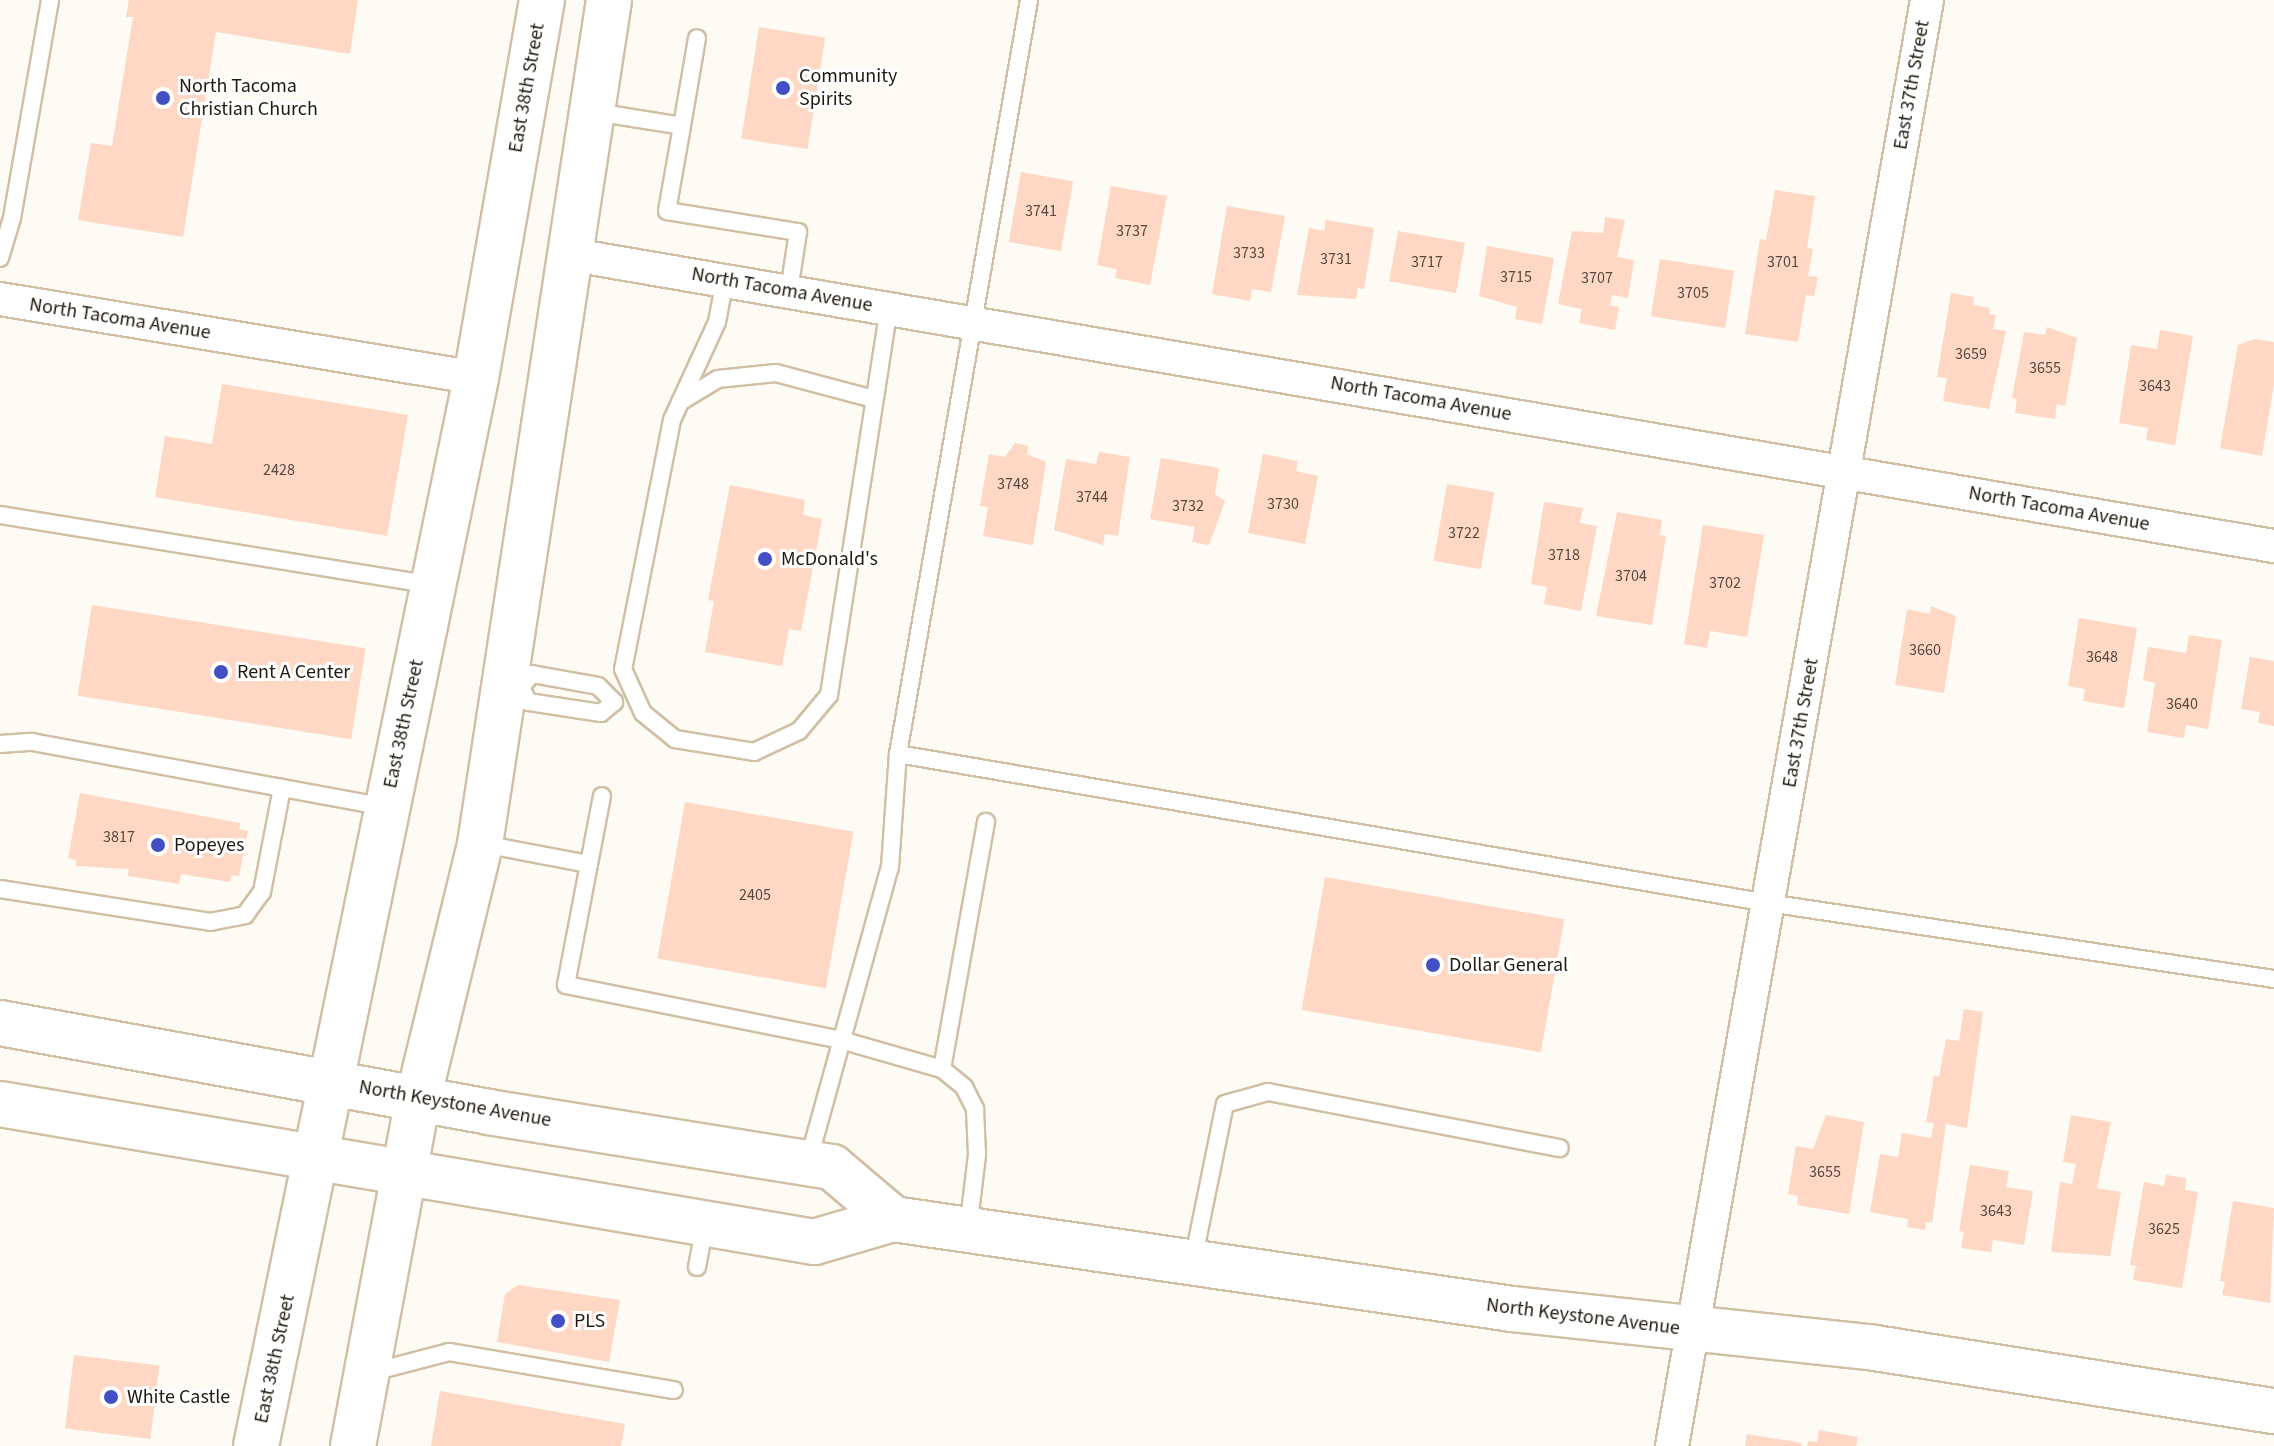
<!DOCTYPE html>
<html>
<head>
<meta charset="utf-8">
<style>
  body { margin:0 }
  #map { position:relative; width:2274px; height:1446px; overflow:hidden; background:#fefbf5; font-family:"Source Sans 3",sans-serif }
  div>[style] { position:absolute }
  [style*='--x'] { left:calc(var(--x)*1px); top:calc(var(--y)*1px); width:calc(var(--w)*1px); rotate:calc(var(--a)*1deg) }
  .building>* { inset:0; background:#fed7c5; transform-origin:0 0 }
  .roads { filter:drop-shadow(2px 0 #d0bfa4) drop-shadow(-2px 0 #d0bfa4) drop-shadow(0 2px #d0bfa4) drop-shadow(0 -2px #d0bfa4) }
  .lane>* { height:16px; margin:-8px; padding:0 8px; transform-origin:8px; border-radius:8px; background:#fff }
  .street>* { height:32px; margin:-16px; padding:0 16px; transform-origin:16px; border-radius:16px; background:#fff }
  .primary>* { height:44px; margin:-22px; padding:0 22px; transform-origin:22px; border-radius:22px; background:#fff }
  .dots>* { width:22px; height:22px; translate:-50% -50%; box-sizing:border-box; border:4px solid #fff; border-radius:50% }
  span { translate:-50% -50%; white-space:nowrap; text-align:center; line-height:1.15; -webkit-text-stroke:6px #fff; paint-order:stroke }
  .number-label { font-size:16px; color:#58493d }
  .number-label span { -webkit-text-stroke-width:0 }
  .poi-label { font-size:20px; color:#211a10 }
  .left { translate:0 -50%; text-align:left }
  .street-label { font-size:20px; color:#211a10 }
</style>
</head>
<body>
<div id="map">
  <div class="building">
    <div style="clip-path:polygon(129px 0,358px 0,350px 54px,216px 32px,183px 237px,78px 220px,91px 143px,112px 146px,133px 17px,126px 17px)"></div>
    <div style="left:759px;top:27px;width:67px;height:113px;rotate:9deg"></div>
    <div style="left:1021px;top:172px;width:53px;height:71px;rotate:10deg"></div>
    <div style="clip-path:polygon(1111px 186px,1167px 196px,1150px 285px,1115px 278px,1117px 269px,1097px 265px)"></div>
    <div style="clip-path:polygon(1775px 190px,1815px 196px,1807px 248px,1813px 249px,1808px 276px,1818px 277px,1814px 296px,1806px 295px,1798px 342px,1745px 334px,1760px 239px,1766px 240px)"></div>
    <div style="clip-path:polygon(1227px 206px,1285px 216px,1271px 292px,1252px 289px,1250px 301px,1212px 294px)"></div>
    <div style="clip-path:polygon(1605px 217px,1625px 220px,1617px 257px,1634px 260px,1628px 298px,1612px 295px,1610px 305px,1619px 307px,1615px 330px,1579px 323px,1582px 309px,1558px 304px,1572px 231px,1603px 233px)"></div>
    <div style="clip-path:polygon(1326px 220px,1374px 228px,1364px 289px,1358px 288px,1356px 299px,1297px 295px,1309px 228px,1324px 231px)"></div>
    <div style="left:1398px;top:231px;width:68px;height:51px;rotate:10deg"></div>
    <div style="clip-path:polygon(1487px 246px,1554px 258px,1542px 324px,1515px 319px,1517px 307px,1479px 296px)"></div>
    <div style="left:1660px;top:259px;width:75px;height:58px;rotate:9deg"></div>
    <div style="clip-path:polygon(1951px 293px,1974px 297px,1973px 305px,1990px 308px,1989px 314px,1996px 315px,1993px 329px,2006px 331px,1989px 409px,1943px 401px,1947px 378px,1937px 377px)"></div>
    <div style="clip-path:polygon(2047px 327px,2077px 338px,2065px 406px,2057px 404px,2055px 419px,2015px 413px,2017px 399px,2012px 398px,2024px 332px,2045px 335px)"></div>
    <div style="clip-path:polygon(2160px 330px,2193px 336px,2175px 445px,2146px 440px,2148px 428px,2119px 423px,2131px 345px,2157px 349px)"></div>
    <div style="clip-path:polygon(2254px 339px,2274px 342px,2274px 384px,2262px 456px,2220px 448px,2238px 345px)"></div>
    <div style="clip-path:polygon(222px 384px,408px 415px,387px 536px,155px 497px,165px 436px,212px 444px)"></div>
    <div style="clip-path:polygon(1015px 443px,1028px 446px,1027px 454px,1046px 462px,1033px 545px,983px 536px,988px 507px,980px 506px,989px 454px,1005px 457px)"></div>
    <div style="clip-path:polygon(1099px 452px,1130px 457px,1118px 536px,1105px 534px,1103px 545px,1054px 530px,1066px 459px,1096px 464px)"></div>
    <div style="clip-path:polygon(1263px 454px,1298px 461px,1296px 471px,1318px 476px,1305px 544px,1248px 533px)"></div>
    <div style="clip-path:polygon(1161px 458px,1219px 468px,1215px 494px,1225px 501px,1209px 545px,1192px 542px,1195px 527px,1150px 519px)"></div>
    <div style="left:1447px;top:484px;width:48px;height:78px;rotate:10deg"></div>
    <div style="clip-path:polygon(730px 485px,805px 500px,803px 515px,822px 519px,801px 631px,789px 629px,782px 666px,705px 652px,714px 601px,708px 600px)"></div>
    <div style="clip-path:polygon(1544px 502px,1583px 508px,1580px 523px,1597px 526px,1581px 611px,1544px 604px,1547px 587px,1531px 584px)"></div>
    <div style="clip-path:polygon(1617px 512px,1662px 520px,1660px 535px,1666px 536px,1652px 625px,1596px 616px)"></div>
    <div style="clip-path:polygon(1703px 525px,1764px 535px,1747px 637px,1710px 631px,1707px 648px,1684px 644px)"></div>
    <div style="left:92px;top:605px;width:277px;height:92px;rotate:9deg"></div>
    <div style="clip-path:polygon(1931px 606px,1956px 616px,1944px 693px,1895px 685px,1907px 609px,1930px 614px)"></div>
    <div style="clip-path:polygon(2079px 618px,2137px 628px,2124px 708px,2083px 701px,2085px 689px,2068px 686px)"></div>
    <div style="clip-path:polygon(2189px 635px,2222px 640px,2208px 729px,2186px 725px,2184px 738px,2147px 732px,2155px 683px,2143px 680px,2148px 647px,2186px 653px)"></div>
    <div style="clip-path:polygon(2250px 657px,2274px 661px,2274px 726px,2258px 723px,2260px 712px,2241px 709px)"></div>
    <div style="clip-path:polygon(80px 793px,240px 823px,239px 829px,248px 831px,239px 876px,232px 875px,230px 882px,181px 874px,179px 884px,128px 876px,129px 869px,76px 866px,76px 860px,68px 858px)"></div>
    <div style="left:685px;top:802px;width:171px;height:159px;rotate:10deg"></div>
    <div style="left:1325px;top:877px;width:243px;height:135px;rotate:10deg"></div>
    <div style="clip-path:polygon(1964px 1009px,1983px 1012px,1967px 1128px,1946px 1124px,1932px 1223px,1926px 1222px,1925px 1230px,1907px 1227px,1908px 1219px,1870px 1212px,1880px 1154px,1898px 1157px,1902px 1133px,1931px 1138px,1934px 1123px,1926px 1122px,1934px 1076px,1939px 1077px,1946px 1039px,1959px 1041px)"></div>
    <div style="clip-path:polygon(1826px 1115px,1864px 1122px,1849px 1214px,1797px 1205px,1798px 1196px,1788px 1194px,1796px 1146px,1813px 1149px)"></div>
    <div style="clip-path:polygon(2071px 1115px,2111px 1122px,2097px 1188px,2121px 1192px,2110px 1256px,2051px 1252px,2060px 1182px,2072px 1184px,2076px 1164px,2063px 1162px)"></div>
    <div style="clip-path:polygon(1970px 1165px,2009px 1171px,2006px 1187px,2033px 1191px,2024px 1245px,1993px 1240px,1991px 1252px,1961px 1248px,1964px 1232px,1959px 1231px)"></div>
    <div style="clip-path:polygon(2166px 1175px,2186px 1178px,2185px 1190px,2198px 1192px,2182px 1288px,2133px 1280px,2136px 1266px,2130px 1265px,2144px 1182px,2164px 1186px)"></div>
    <div style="clip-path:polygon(2233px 1201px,2274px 1208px,2270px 1303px,2222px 1295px,2225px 1282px,2220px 1281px)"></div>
    <div style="clip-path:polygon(518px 1285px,620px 1300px,609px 1362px,497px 1342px,505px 1294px)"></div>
    <div style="left:74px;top:1355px;width:86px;height:74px;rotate:7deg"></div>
    <div style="clip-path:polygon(440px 1391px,625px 1424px,621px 1446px,431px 1446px)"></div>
    <div style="clip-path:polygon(1819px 1430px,1858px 1437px,1856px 1446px,1807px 1446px,1808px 1441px,1817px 1442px)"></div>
    <div style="clip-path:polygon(1747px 1434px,1802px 1443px,1801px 1446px,1745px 1446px)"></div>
  </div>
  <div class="roads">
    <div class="lane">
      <div style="--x:595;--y:112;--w:88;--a:9.1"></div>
      <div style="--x:682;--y:126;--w:86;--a:100"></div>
      <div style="--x:667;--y:211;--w:133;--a:9.1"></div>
      <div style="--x:798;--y:232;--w:60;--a:98.7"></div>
      <div style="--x:682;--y:126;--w:89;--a:-80.3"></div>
      <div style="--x:0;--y:258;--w:42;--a:-73.3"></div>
      <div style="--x:12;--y:218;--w:221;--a:-80.1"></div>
      <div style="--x:725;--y:280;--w:43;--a:100.8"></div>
      <div style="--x:717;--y:322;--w:108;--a:114.7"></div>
      <div style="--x:672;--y:420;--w:254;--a:101.1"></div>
      <div style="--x:623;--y:669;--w:48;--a:65.6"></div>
      <div style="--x:643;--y:713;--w:41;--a:39.1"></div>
      <div style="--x:675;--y:739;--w:80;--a:9.3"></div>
      <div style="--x:754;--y:752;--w:50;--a:-25"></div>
      <div style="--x:799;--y:731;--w:47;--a:-50.2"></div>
      <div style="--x:829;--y:695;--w:392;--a:-81.2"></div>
      <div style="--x:680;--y:402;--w:44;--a:-31.2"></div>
      <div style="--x:718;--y:379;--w:58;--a:-5.9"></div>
      <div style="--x:776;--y:373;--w:101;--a:14.9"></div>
      <div style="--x:0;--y:515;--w:439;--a:9.2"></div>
      <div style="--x:532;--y:674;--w:67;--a:10.3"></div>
      <div style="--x:598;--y:686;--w:23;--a:45"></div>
      <div style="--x:614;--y:702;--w:17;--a:140"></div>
      <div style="--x:601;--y:713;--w:74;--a:-171.4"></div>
      <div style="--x:528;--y:702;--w:17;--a:-115"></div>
      <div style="--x:521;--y:687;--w:17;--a:-50"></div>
      <div style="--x:0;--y:744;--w:32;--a:-4"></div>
      <div style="--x:32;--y:742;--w:359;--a:10.4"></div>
      <div style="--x:898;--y:754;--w:883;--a:9.72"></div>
      <div style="--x:1768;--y:903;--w:512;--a:8.54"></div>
      <div style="--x:483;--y:844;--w:108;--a:10.7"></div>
      <div style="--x:589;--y:864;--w:123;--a:100.8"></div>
      <div style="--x:566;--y:985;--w:280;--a:11.3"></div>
      <div style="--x:841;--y:1040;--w:105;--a:16"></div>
      <div style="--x:942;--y:1069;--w:28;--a:39"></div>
      <div style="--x:964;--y:1087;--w:25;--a:63"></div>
      <div style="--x:975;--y:1109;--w:46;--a:87.5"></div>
      <div style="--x:977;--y:1155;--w:75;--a:96.9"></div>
      <div style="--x:589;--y:864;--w:69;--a:-79.2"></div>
      <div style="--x:0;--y:889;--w:213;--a:8.9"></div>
      <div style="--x:210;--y:922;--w:36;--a:-11"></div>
      <div style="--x:245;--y:915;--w:29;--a:-54"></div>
      <div style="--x:262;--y:892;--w:106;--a:-79.1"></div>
      <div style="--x:942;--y:1069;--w:251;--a:-79.9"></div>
      <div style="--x:808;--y:1162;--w:306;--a:-74.5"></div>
      <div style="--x:890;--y:867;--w:113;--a:-86"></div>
      <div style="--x:898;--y:754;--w:765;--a:-80.14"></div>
      <div style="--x:1193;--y:1261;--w:160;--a:-78.5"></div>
      <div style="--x:1225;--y:1104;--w:45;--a:-15.6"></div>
      <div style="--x:1268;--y:1092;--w:297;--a:10.9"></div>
      <div style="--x:697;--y:1267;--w:43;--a:-79.2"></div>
      <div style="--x:369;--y:1373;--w:83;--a:-14.7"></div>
      <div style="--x:449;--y:1352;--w:228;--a:9.6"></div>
    </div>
    <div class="street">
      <div style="--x:567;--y:254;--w:1732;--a:9.71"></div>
      <div style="--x:0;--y:299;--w:483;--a:9.4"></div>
      <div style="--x:1672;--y:1446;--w:1468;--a:-80"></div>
    </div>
    <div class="primary">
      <div style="--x:0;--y:1023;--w:496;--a:10.3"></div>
      <div style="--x:488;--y:1112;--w:348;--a:9.1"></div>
      <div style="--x:832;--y:1167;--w:80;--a:40.4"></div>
      <div style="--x:0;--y:1104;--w:826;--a:9.62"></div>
      <div style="--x:814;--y:1242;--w:82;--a:-16.2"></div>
      <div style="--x:893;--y:1219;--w:626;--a:8.27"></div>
      <div style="--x:1512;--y:1309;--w:365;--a:6.1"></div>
      <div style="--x:1875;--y:1348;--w:404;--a:9"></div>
      <div style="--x:256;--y:1446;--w:1090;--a:-78.36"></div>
      <div style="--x:476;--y:378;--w:384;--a:-80.1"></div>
      <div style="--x:353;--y:1446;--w:353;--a:-79.4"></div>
      <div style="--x:418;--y:1099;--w:262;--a:-76.3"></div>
      <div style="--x:480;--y:844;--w:854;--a:-81.31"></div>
    </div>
  </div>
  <div class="dots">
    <div style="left:783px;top:88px;background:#434fc4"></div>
    <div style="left:163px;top:98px;background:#434fc4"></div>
    <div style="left:765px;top:559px;background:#434fc4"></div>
    <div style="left:221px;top:672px;background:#434fc4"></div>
    <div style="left:158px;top:845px;background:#434fc4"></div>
    <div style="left:1433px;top:965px;background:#434fc4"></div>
    <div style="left:558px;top:1321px;background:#434fc4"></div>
    <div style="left:111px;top:1397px;background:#434fc4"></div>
  </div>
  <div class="number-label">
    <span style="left:1041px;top:211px">3741</span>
    <span style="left:1132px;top:231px">3737</span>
    <span style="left:1249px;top:253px">3733</span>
    <span style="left:1336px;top:259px">3731</span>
    <span style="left:1427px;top:262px">3717</span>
    <span style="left:1783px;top:262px">3701</span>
    <span style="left:1516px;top:277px">3715</span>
    <span style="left:1597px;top:278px">3707</span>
    <span style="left:1693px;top:293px">3705</span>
    <span style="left:1971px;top:354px">3659</span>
    <span style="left:2045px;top:368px">3655</span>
    <span style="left:2155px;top:386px">3643</span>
    <span style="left:279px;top:470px">2428</span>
    <span style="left:1013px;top:484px">3748</span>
    <span style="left:1092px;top:497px">3744</span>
    <span style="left:1283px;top:504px">3730</span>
    <span style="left:1188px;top:506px">3732</span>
    <span style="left:1464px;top:533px">3722</span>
    <span style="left:1564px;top:555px">3718</span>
    <span style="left:1631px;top:576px">3704</span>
    <span style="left:1725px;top:583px">3702</span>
    <span style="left:1925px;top:650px">3660</span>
    <span style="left:2102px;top:657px">3648</span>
    <span style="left:2182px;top:704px">3640</span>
    <span style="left:119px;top:837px">3817</span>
    <span style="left:755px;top:895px">2405</span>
    <span style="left:1825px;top:1172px">3655</span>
    <span style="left:1996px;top:1211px">3643</span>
    <span style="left:2164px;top:1229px">3625</span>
  </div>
  <div class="poi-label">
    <span class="left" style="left:799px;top:88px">Community<br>Spirits</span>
    <span class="left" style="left:179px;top:98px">North Tacoma<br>Christian Church</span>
    <span class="left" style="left:781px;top:559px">McDonald's</span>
    <span class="left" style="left:237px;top:672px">Rent A Center</span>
    <span class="left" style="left:174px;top:845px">Popeyes</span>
    <span class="left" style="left:1449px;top:965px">Dollar General</span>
    <span class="left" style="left:574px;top:1321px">PLS</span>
    <span class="left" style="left:127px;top:1397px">White Castle</span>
  </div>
  <div class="street-label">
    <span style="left:1912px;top:85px;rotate:-80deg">East 37th Street</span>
    <span style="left:527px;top:88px;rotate:-80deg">East 38th Street</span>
    <span style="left:782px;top:290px;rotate:10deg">North Tacoma Avenue</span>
    <span style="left:120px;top:319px;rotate:9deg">North Tacoma Avenue</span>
    <span style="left:1421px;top:399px;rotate:10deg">North Tacoma Avenue</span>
    <span style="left:2059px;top:509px;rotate:10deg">North Tacoma Avenue</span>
    <span style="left:1801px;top:723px;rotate:-80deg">East 37th Street</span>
    <span style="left:404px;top:724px;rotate:-78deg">East 38th Street</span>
    <span style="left:455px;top:1104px;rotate:10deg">North Keystone Avenue</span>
    <span style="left:1583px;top:1317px;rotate:7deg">North Keystone Avenue</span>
    <span style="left:275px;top:1359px;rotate:-78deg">East 38th Street</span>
  </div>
</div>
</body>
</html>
